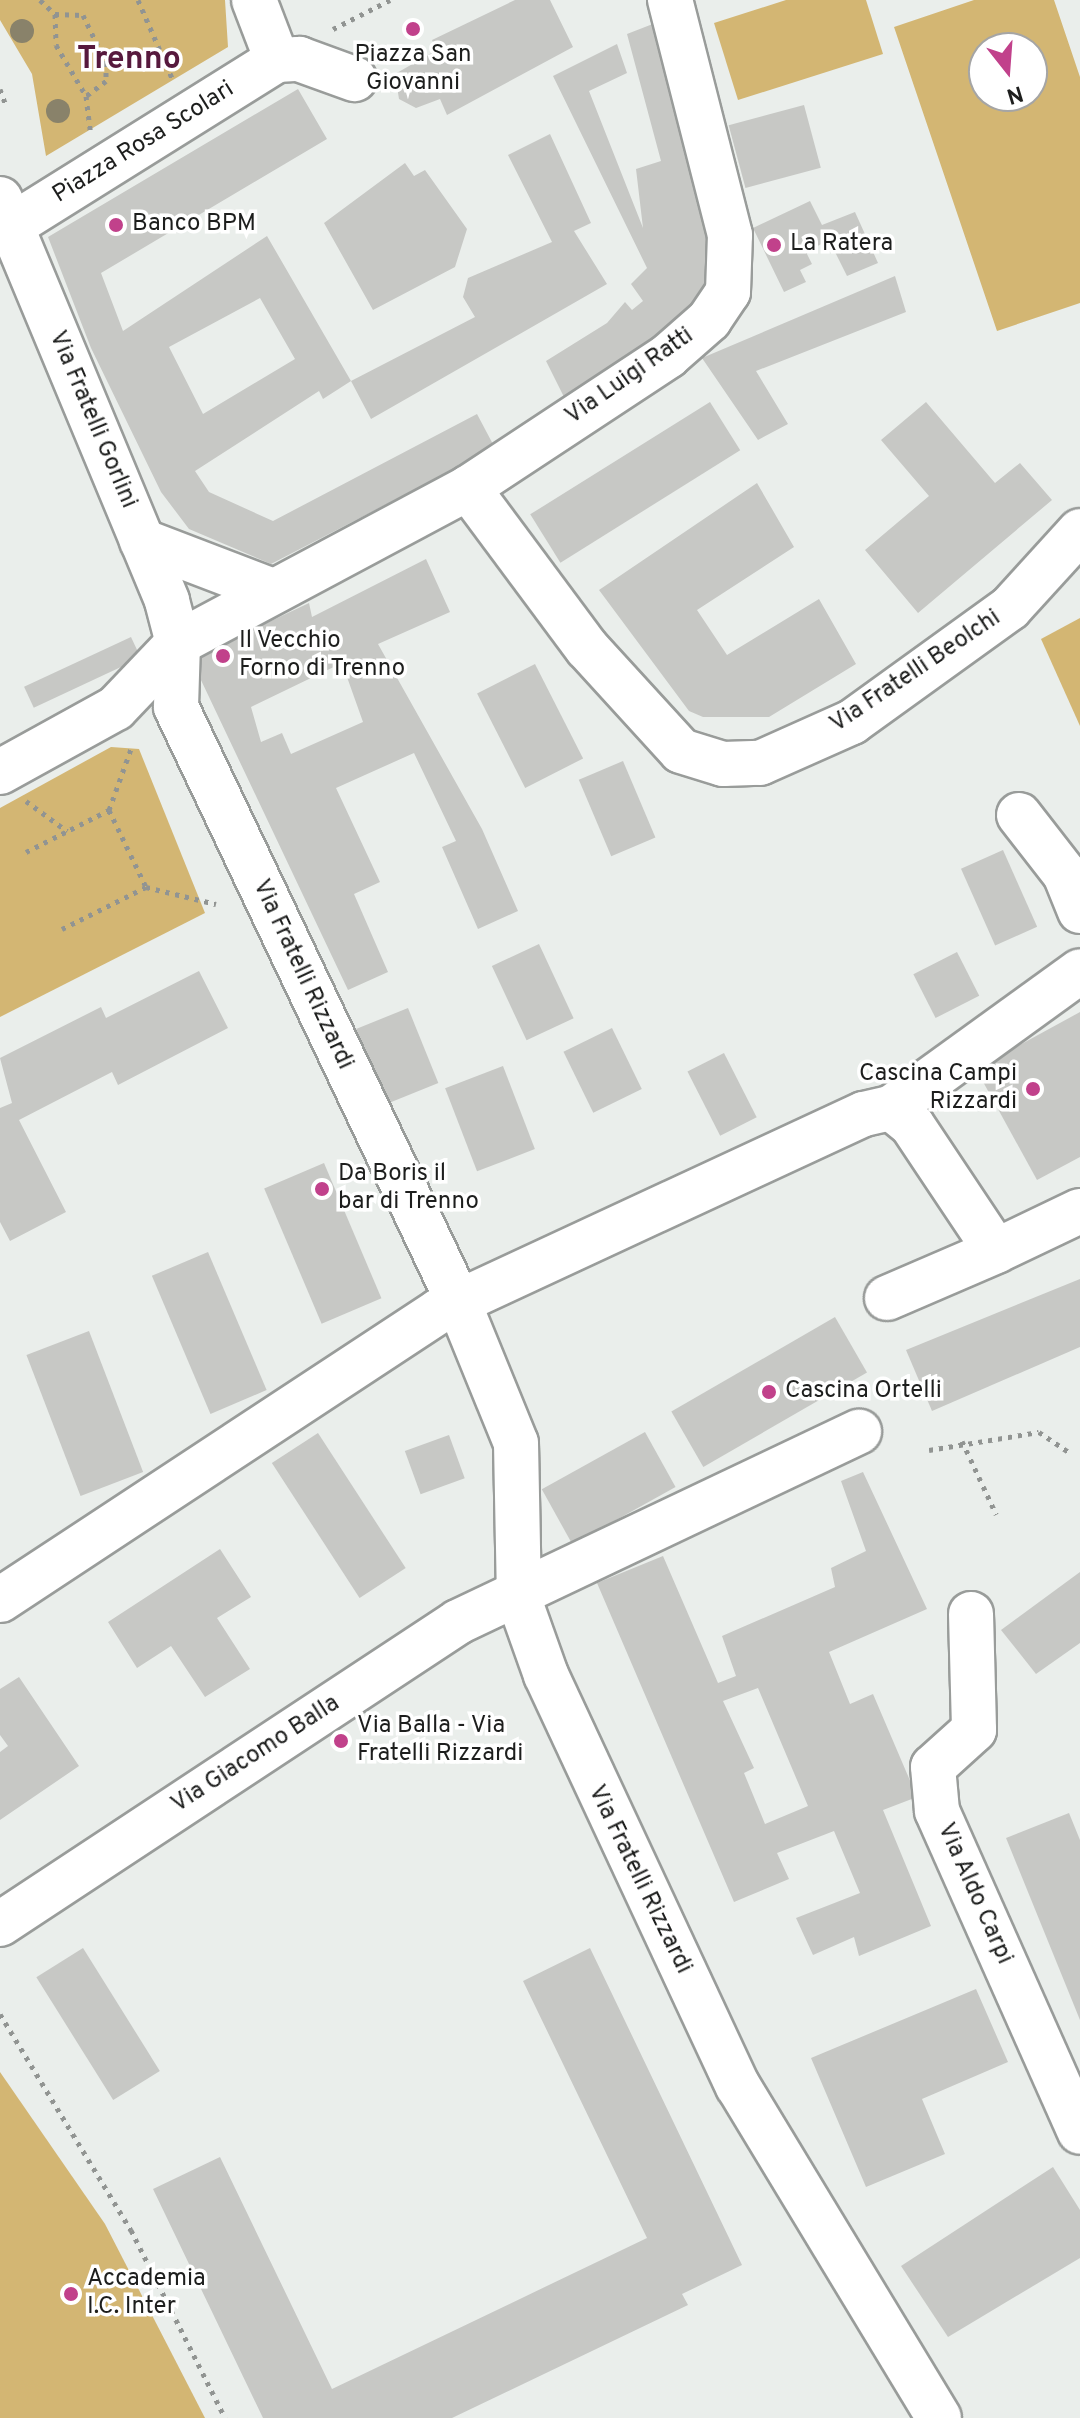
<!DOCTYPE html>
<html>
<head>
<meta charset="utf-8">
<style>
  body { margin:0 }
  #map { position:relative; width:1080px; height:2418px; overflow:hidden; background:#eaeeeb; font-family:Overpass,sans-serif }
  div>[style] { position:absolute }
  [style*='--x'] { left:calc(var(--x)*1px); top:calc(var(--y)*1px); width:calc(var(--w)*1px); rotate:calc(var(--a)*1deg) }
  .green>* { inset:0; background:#d3b673 }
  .building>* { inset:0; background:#c7c8c5; transform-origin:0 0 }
  .path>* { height:5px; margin-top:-2.5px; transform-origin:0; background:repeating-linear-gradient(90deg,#919492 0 4px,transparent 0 10px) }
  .roads { filter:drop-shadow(2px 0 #999c9a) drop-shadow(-2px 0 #999c9a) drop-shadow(0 2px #999c9a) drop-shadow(0 -2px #999c9a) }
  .minor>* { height:44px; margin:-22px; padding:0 22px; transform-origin:22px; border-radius:22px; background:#fff }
  .trees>* { width:24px; height:24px; margin:-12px; border-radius:50%; background:#89826a }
  .dots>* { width:22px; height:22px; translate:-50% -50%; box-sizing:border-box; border:4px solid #fff; border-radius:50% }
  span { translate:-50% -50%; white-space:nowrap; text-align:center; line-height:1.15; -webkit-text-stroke:7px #fff; paint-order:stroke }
  .poi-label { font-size:24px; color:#1d1e1d }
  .left { translate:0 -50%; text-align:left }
  .right { translate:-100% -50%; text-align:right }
  .street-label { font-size:24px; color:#1d1e1d }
  .district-label { font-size:32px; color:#57193d; font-weight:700 }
  .north { position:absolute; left:968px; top:32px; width:80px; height:80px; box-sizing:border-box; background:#fff; border:2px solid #a5a5a5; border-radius:50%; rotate:163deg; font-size:22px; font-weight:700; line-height:32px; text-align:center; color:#1d1e1d }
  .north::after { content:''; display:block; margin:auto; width:28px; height:36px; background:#c1418b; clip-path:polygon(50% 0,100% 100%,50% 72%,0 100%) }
</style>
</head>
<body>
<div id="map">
  <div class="green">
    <div style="clip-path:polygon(0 0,225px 0,228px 47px,46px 156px,32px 74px,0 20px)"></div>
    <div style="clip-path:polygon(786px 0,866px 0,883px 54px,738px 100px,714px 23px)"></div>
    <div style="clip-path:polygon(evenodd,974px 0,1054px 0,1080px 77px,1080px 303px,997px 331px,894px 27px,974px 0,984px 48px,1032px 48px,1032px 96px,984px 96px,984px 48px)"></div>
    <div style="clip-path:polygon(1080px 618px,1080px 726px,1041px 639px)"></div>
    <div style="clip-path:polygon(111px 747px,139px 749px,205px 913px,0 1017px,0 808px)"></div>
    <div style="clip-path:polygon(0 2072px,105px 2224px,205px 2418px,0 2418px)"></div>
  </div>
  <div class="building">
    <div style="clip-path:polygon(515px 0,550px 0,573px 47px,447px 115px,440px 99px,416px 108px,399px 99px,395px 74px,437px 50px,432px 40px)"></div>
    <div style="clip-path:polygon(663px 20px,716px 275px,654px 345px,565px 399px,546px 361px,607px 323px,625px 302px,632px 310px,643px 301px,631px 284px,647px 268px,553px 76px,617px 44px,627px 73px,589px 91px,643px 228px,636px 169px,661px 161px,627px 34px)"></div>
    <div style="clip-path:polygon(evenodd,298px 89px,327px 139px,101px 273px,123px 331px,267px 236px,351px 381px,323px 399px,319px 391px,195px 471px,209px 492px,273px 521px,477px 414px,495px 448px,271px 564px,189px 529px,161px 492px,91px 348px,48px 237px,298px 89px,260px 298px,295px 359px,203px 414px,169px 347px,260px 298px)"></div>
    <div style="left:804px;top:105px;width:65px;height:78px;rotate:75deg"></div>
    <div style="clip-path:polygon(550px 134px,591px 223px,574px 231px,607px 284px,371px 419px,351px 381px,475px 317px,463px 297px,468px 278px,552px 242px,508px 155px)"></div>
    <div style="clip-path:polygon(405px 163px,414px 176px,425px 170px,467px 229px,455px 267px,373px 310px,324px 223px)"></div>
    <div style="clip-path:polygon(810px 201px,822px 225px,855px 212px,878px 263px,847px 276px,829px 240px,806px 252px,812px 264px,800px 270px,806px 282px,784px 292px,753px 228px)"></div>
    <div style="clip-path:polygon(895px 276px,906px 312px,756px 371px,788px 424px,758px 440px,702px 358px)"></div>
    <div style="left:710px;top:402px;width:57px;height:212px;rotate:58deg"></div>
    <div style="clip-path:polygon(926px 402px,995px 483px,1020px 463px,1052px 500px,918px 613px,865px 550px,929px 496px,881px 440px)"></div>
    <div style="clip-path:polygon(757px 483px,794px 547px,697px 610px,727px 655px,819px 599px,856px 664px,769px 717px,703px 717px,689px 711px,599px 590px)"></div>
    <div style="clip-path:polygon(evenodd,426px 559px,450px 612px,378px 644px,482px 829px,518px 911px,478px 929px,442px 847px,456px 841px,414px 753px,336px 788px,380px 882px,354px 894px,388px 972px,348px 990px,191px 659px,309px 603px,312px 617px,426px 559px,342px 663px,363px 722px,291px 754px,282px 733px,261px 742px,251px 707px,342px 663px)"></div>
    <div style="left:131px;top:637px;width:23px;height:118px;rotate:65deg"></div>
    <div style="left:535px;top:664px;width:106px;height:65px;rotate:63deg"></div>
    <div style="left:623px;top:761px;width:83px;height:48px;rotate:67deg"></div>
    <div style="left:1003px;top:850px;width:84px;height:46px;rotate:66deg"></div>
    <div style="left:539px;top:944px;width:82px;height:52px;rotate:65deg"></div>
    <div style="left:957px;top:952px;width:49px;height:49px;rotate:63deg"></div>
    <div style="clip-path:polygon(199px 971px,228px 1028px,118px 1085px,112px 1072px,19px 1120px,66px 1212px,10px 1241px,0 1222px,0 1108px,12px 1103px,0 1058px,101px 1007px,106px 1018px)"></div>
    <div style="left:408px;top:1008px;width:81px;height:56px;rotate:68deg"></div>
    <div style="clip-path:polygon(1080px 1012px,1080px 1157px,1037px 1180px,976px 1069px)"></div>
    <div style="left:612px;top:1028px;width:68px;height:54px;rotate:64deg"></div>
    <div style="left:724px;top:1053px;width:72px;height:41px;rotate:63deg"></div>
    <div style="left:503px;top:1066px;width:89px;height:62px;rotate:69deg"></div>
    <div style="left:324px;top:1163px;width:147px;height:65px;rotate:67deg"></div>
    <div style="left:208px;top:1252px;width:150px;height:61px;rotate:67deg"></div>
    <div style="clip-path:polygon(1080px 1279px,1080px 1347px,932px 1411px,906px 1350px)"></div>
    <div style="left:835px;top:1317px;width:64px;height:189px;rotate:60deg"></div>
    <div style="left:89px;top:1331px;width:151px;height:67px;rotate:69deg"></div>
    <div style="left:645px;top:1432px;width:63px;height:118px;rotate:61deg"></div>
    <div style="left:318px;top:1433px;width:161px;height:55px;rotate:57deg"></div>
    <div style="left:449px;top:1435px;width:46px;height:47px;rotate:70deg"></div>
    <div style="clip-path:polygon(evenodd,863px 1472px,927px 1609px,829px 1652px,850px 1704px,873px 1694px,917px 1797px,883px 1810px,931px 1926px,859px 1956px,854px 1937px,813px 1955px,796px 1918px,860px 1893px,834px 1831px,777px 1853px,789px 1879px,734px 1902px,597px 1583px,663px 1556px,718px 1683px,736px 1676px,722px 1636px,835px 1587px,831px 1568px,866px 1551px,841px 1481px,863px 1472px,758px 1688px,808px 1806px,765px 1824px,744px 1773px,754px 1768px,723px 1701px,758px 1688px)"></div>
    <div style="clip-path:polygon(220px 1549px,251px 1597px,217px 1618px,250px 1669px,205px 1697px,171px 1646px,137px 1668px,108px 1622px)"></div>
    <div style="clip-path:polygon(1080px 1572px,1080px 1643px,1036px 1674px,1001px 1630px)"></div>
    <div style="clip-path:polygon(19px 1677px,79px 1766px,0 1820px,0 1752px,8px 1746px,0 1735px,0 1689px)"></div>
    <div style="clip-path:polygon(1069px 1813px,1080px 1840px,1080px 2020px,1006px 1838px)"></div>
    <div style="left:83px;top:1948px;width:145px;height:55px;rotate:58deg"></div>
    <div style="clip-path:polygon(590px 1948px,742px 2265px,682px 2294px,688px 2305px,452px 2418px,263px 2418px,153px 2189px,220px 2157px,332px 2389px,647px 2238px,523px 1981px)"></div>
    <div style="clip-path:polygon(976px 1989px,1008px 2062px,922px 2099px,945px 2154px,866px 2187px,811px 2058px)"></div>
    <div style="clip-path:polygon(1053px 2167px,1080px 2210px,1080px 2258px,948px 2337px,901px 2266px)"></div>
  </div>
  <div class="path">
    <div style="--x:40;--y:0;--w:21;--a:43"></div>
    <div style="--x:55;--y:14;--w:31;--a:88"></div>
    <div style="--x:56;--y:45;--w:59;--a:59.5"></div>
    <div style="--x:86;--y:96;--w:35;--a:83"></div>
    <div style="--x:138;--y:0;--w:85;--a:66.4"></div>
    <div style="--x:55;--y:14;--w:28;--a:2"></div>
    <div style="--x:83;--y:15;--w:53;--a:64.4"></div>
    <div style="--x:106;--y:63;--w:18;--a:90"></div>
    <div style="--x:106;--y:81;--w:25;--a:143"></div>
    <div style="--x:333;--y:29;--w:64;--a:-27"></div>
    <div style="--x:0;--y:89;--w:15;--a:70"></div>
    <div style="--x:26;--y:801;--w:51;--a:36.2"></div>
    <div style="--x:109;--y:810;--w:68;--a:-70.2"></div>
    <div style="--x:26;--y:852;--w:93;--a:-26.8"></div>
    <div style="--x:109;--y:810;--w:85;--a:64.3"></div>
    <div style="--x:146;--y:887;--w:94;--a:153.4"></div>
    <div style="--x:146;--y:887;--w:72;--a:13.7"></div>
    <div style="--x:962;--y:1441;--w:81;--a:65"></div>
    <div style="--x:929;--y:1450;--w:111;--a:-9.3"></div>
    <div style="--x:1039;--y:1432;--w:36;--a:34"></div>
    <div style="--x:0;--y:2014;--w:253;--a:58.8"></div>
    <div style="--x:131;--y:2230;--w:210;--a:63.4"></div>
  </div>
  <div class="roads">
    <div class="minor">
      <div style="--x:254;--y:0;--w:64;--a:69"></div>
      <div style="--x:0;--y:199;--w:435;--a:67.4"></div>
      <div style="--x:167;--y:601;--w:43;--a:75.3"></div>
      <div style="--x:178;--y:643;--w:64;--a:91.8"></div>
      <div style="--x:176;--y:707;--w:658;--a:64.6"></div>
      <div style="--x:458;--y:1301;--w:153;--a:67.8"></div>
      <div style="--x:516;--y:1443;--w:156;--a:88.9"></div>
      <div style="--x:519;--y:1599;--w:81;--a:70.4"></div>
      <div style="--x:546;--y:1675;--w:454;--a:65"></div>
      <div style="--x:738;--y:2086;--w:388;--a:58.8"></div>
      <div style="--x:11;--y:226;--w:314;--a:-32"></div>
      <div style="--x:277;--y:60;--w:22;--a:-3"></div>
      <div style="--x:299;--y:59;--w:59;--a:20"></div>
      <div style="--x:468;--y:488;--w:199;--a:53.4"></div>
      <div style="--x:587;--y:648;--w:139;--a:47.6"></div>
      <div style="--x:681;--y:751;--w:44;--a:17.2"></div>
      <div style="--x:723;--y:764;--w:37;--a:-2"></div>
      <div style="--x:760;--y:763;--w:101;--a:-24"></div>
      <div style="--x:852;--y:722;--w:195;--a:-35.8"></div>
      <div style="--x:1010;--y:608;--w:104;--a:-47.7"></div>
      <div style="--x:142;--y:541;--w:137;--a:20.9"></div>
      <div style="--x:0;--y:772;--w:132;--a:-28.9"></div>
      <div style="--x:116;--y:708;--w:90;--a:-46.4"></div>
      <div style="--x:178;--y:643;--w:329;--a:-28.1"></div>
      <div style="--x:468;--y:488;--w:240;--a:-33.4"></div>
      <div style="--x:668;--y:356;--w:55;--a:-41.3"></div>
      <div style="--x:709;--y:320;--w:34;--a:-56"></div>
      <div style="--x:728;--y:292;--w:57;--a:-88"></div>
      <div style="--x:730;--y:235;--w:243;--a:-104.3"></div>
      <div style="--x:1019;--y:815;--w:75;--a:52.1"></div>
      <div style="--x:1065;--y:874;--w:40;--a:68"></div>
      <div style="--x:891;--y:1108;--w:233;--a:-35.9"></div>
      <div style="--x:887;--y:1298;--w:119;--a:-23.3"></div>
      <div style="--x:0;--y:1600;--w:526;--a:-33.36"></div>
      <div style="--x:439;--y:1311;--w:468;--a:-24.9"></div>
      <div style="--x:864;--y:1114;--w:28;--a:-13"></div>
      <div style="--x:891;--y:1108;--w:27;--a:39"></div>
      <div style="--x:912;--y:1125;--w:151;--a:56.3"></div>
      <div style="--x:996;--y:1251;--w:93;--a:-25.5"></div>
      <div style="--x:971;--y:1614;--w:116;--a:88.5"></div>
      <div style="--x:974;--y:1730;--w:55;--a:137.9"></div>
      <div style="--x:933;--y:1767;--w:44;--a:84.8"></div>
      <div style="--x:937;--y:1811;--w:351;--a:66"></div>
      <div style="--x:0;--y:1924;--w:549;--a:-33.4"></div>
      <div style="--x:458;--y:1622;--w:444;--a:-25.4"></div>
    </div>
  </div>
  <div class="trees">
    <div style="left:22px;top:31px"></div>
    <div style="left:58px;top:111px"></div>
  </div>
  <div class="dots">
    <div style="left:413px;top:29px;background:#c1418b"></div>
    <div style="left:116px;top:225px;background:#c1418b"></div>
    <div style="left:774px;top:245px;background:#c1418b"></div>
    <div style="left:223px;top:656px;background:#c1418b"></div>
    <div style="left:1033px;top:1089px;background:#c1418b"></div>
    <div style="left:322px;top:1189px;background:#c1418b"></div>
    <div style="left:769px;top:1392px;background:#c1418b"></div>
    <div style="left:341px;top:1741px;background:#c1418b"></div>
    <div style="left:71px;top:2294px;background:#c1418b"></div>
  </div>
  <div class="poi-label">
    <span style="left:413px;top:70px">Piazza San<br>Giovanni</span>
    <span class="left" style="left:132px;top:225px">Banco BPM</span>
    <span class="left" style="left:790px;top:245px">La Ratera</span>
    <span class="left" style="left:239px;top:656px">Il Vecchio<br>Forno di Trenno</span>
    <span class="right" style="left:1017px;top:1089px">Cascina Campi<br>Rizzardi</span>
    <span class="left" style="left:338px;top:1189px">Da Boris il<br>bar di Trenno</span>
    <span class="left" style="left:785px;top:1392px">Cascina Ortelli</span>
    <span class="left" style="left:357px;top:1741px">Via Balla - Via<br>Fratelli Rizzardi</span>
    <span class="left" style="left:87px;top:2294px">Accademia<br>I.C. Inter</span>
  </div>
  <div class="street-label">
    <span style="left:144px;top:143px;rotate:-32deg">Piazza Rosa Scolari</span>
    <span style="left:630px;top:377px;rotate:-35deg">Via Luigi Ratti</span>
    <span style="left:92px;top:420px;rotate:67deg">Via Fratelli Gorlini</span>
    <span style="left:916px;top:672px;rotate:-34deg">Via Fratelli Beolchi</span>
    <span style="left:302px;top:975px;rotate:65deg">Via Fratelli Rizzardi</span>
    <span style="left:256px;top:1755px;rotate:-33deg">Via Giacomo Balla</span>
    <span style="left:639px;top:1880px;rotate:64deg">Via Fratelli Rizzardi</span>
    <span style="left:974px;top:1894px;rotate:66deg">Via Aldo Carpi</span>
  </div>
  <div class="district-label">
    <span style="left:129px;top:60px">Trenno</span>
  </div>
  <div class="north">N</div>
</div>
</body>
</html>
